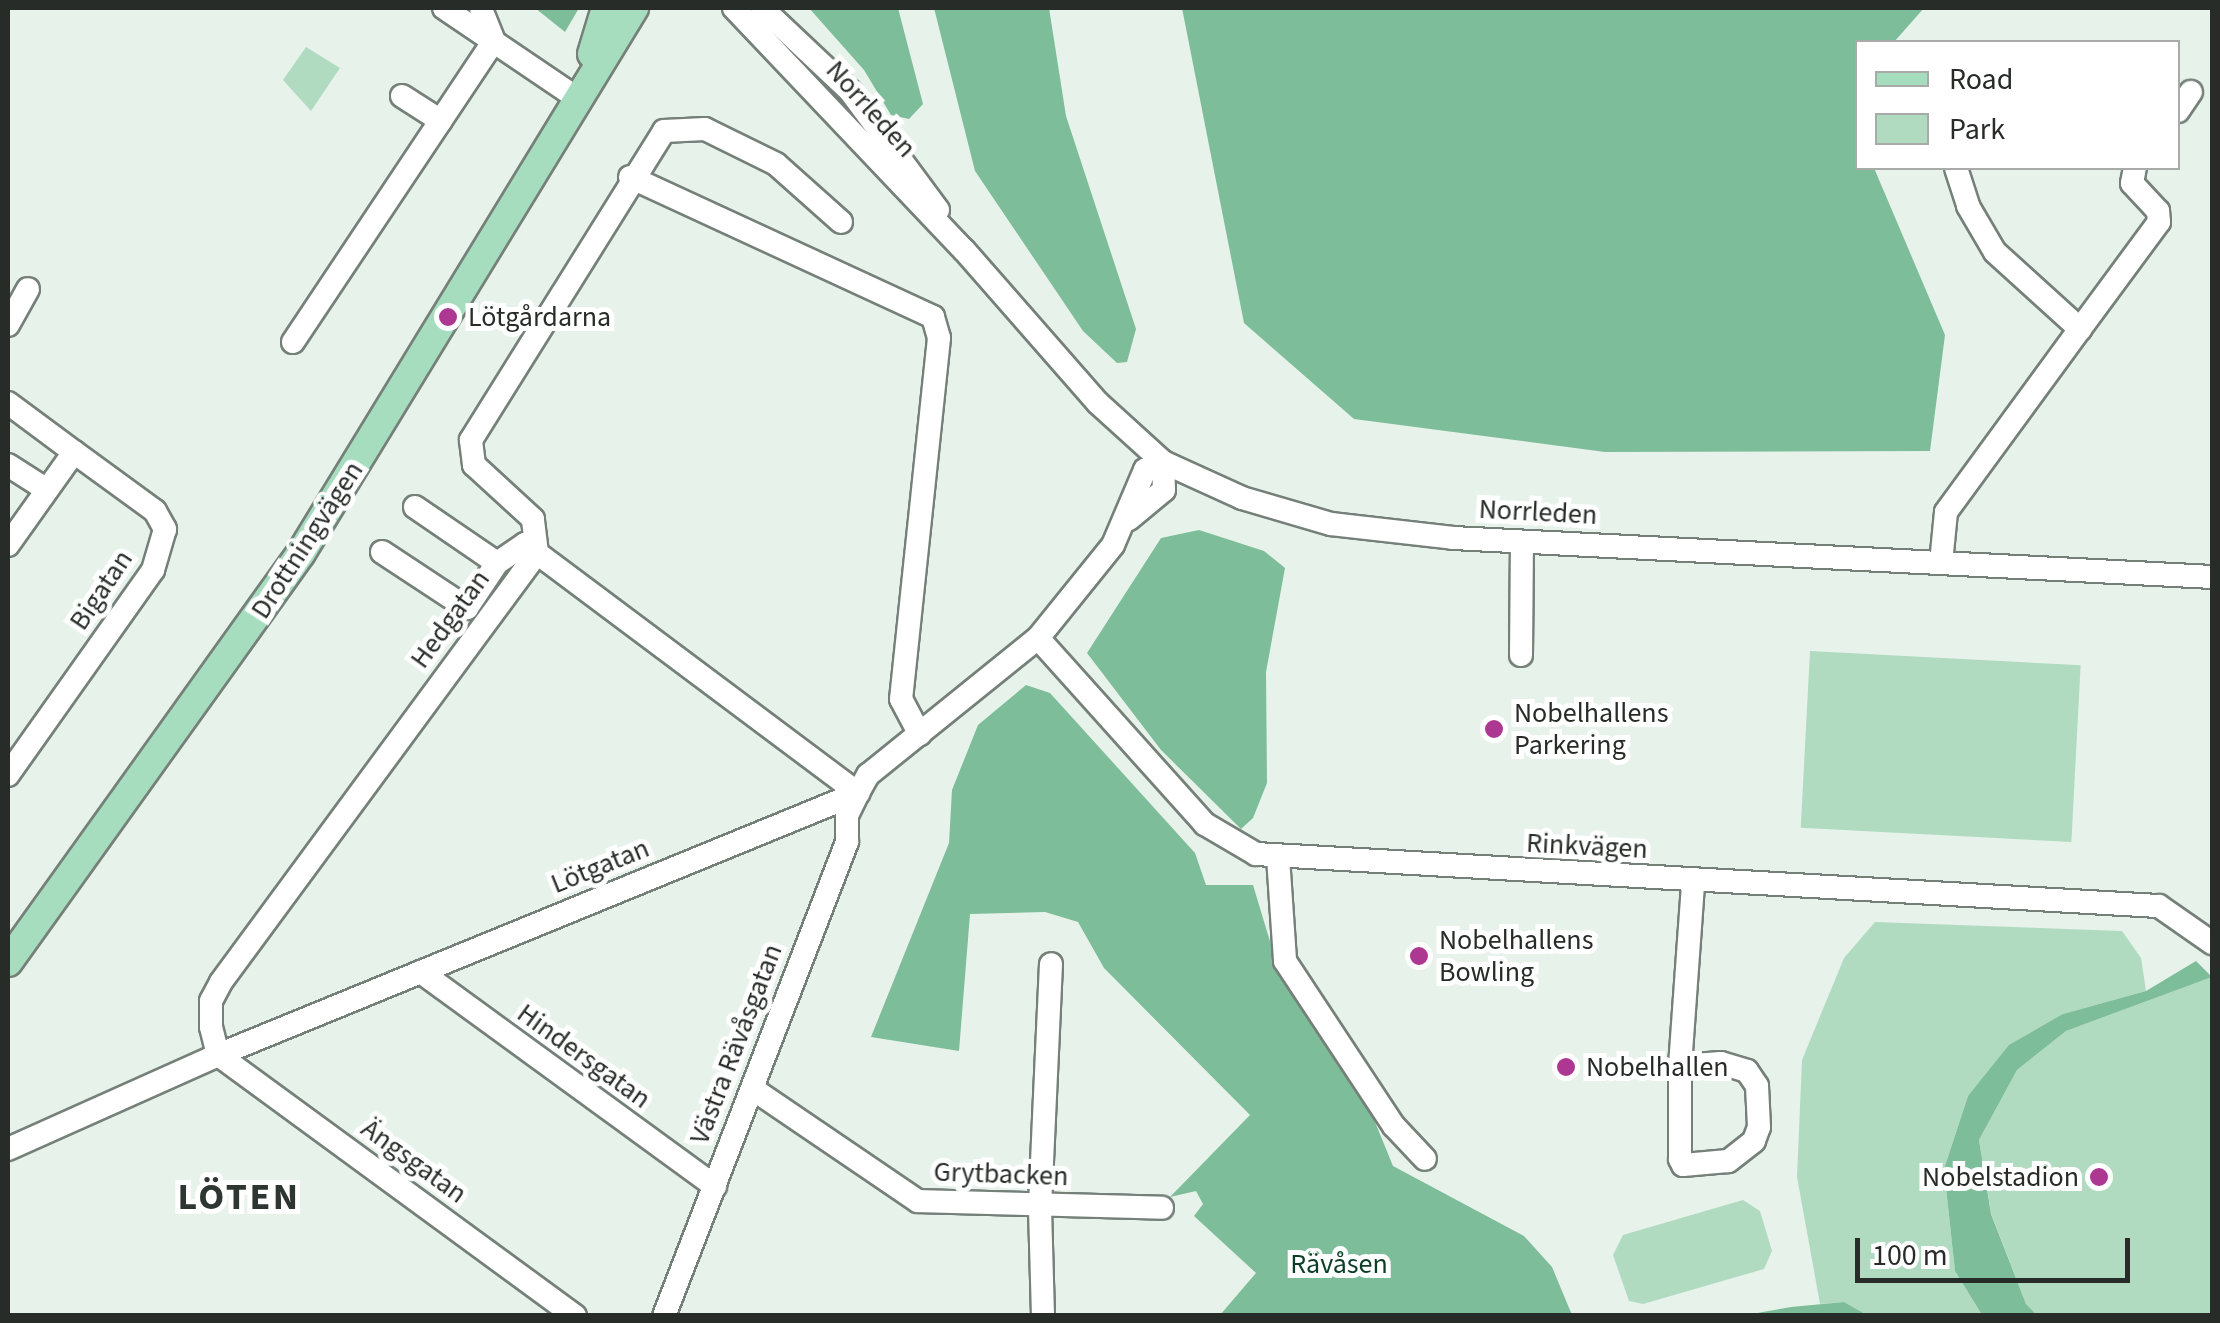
<!DOCTYPE html>
<html>
<head>
<meta charset="utf-8">
<style>
  body { margin:0 }
  #map { position:relative; width:2220px; height:1323px; overflow:hidden; background:#e7f2eb; font-family:"Source Sans 3",sans-serif }
  div>[style] { position:absolute }
  [style*='--x'] { left:calc(var(--x)*1px); top:calc(var(--y)*1px); width:calc(var(--w)*1px); rotate:calc(var(--a)*1deg) }
  .green>* { inset:0; background:#b1dbc1; transform-origin:0 0 }
  .forest>* { inset:0; background:#7ebd99 }
  .roads { filter:drop-shadow(2px 0 #758079) drop-shadow(-2px 0 #758079) drop-shadow(0 2px #758079) drop-shadow(0 -2px #758079) }
  .minor>* { height:22px; margin:-11px; padding:0 11px; transform-origin:11px; border-radius:11px; background:#fff }
  .major>* { height:28px; margin:-14px; padding:0 14px; transform-origin:14px; border-radius:14px; background:#a7ddbf }
  .dots>* { width:28px; height:28px; translate:-50% -50%; box-sizing:border-box; border:5px solid #fff; border-radius:50% }
  span { translate:-50% -50%; white-space:nowrap; text-align:center; line-height:1.15; -webkit-text-stroke:10px #fff; paint-order:stroke }
  .street-label { font-size:28px; color:#282c29 }
  .poi-label { font-size:28px; color:#282c29 }
  .left { translate:0 -50%; text-align:left }
  .right { translate:-100% -50%; text-align:right }
  .park-label { font-size:28px; color:#0a3e26 }
  .district-label { font-size:38px; color:#2d3630; font-weight:700; letter-spacing:2.5px }
  .frame { position:absolute; inset:0; border:10px solid #282c29; pointer-events:none }
  .legend { position:absolute; left:1855px; top:40px; width:325px; height:130px; box-sizing:border-box; background:#fff; border:2px solid #a9aba9; margin:0; padding:12px 18px; list-style:none; font-size:30px; color:#282c29 }
  .legend li { display:flex; align-items:center; gap:20px; height:50px }
  .legend b { width:50px; border:2px solid #a9aba9 }
  .scale { position:absolute; left:1855px; top:1238px; width:275px; height:45px; box-sizing:border-box; border:5px solid #282c29; border-top:0; padding-left:12px; font-size:30px; line-height:35px; white-space:nowrap; color:#282c29; -webkit-text-stroke:8px #fff; paint-order:stroke }
</style>
</head>
<body>
<div id="map">
  <div class="green">
    <div style="clip-path:polygon(306px 47px,340px 68px,311px 111px,283px 80px)"></div>
    <div style="left:1810px;top:651px;width:271px;height:177px;rotate:3deg"></div>
    <div style="clip-path:polygon(1875px 922px,2122px 931px,2141px 958px,2146px 991px,2063px 1014px,1968px 1096px,1944px 1169px,1955px 1271px,1982px 1315px,1867px 1315px,1844px 1302px,1820px 1304px,1797px 1177px,1802px 1060px,1844px 958px)"></div>
    <div style="clip-path:polygon(2212px 977px,2212px 1315px,2037px 1315px,2026px 1304px,1991px 1213px,1979px 1140px,2017px 1070px,2066px 1031px)"></div>
    <div style="clip-path:polygon(1743px 1200px,1760px 1211px,1772px 1251px,1764px 1269px,1643px 1304px,1629px 1301px,1613px 1255px,1623px 1235px)"></div>
  </div>
  <div class="forest">
    <div style="clip-path:polygon(535px 8px,579px 8px,565px 32px)"></div>
    <div style="clip-path:polygon(809px 8px,898px 8px,923px 104px,909px 119px,891px 115px,864px 70px)"></div>
    <div style="clip-path:polygon(934px 8px,1049px 8px,1066px 116px,1136px 329px,1127px 362px,1117px 363px,1083px 331px,975px 171px)"></div>
    <div style="clip-path:polygon(1182px 8px,1924px 8px,1894px 42px,1858px 42px,1858px 168px,1874px 168px,1945px 335px,1930px 451px,1605px 452px,1354px 419px,1244px 323px)"></div>
    <div style="clip-path:polygon(1199px 530px,1264px 551px,1285px 568px,1266px 672px,1267px 783px,1253px 818px,1241px 829px,1161px 750px,1087px 653px,1161px 538px)"></div>
    <div style="clip-path:polygon(1026px 685px,1050px 693px,1195px 853px,1206px 885px,1253px 885px,1275px 958px,1357px 1078px,1393px 1166px,1524px 1236px,1552px 1267px,1572px 1315px,1220px 1315px,1256px 1273px,1194px 1216px,1203px 1204px,1196px 1191px,1170px 1197px,1250px 1115px,1104px 968px,1078px 922px,1045px 912px,970px 914px,959px 1051px,871px 1037px,949px 843px,952px 790px,978px 725px)"></div>
    <div style="clip-path:polygon(2196px 961px,2212px 977px,2066px 1031px,2017px 1070px,1979px 1140px,1991px 1214px,2026px 1304px,2037px 1315px,1982px 1315px,1955px 1271px,1944px 1169px,1968px 1096px,2009px 1045px,2063px 1014px,2146px 991px)"></div>
    <div style="clip-path:polygon(1844px 1302px,1867px 1315px,1746px 1315px,1791px 1307px)"></div>
  </div>
  <div class="roads">
    <div class="minor">
      <div style="--x:444;--y:8;--w:161;--a:34.1"></div>
      <div style="--x:734;--y:8;--w:334;--a:46.5"></div>
      <div style="--x:964;--y:250;--w:203;--a:48.8"></div>
      <div style="--x:1098;--y:403;--w:88;--a:42.2"></div>
      <div style="--x:1163;--y:462;--w:87;--a:24.5"></div>
      <div style="--x:1242;--y:498;--w:93;--a:16.3"></div>
      <div style="--x:1331;--y:524;--w:123;--a:6.5"></div>
      <div style="--x:1453;--y:538;--w:760;--a:2.94"></div>
      <div style="--x:762;--y:8;--w:121;--a:43.3"></div>
      <div style="--x:850;--y:91;--w:148;--a:53.5"></div>
      <div style="--x:402;--y:96;--w:46;--a:32.7"></div>
      <div style="--x:2178;--y:111;--w:23;--a:-56"></div>
      <div style="--x:1956;--y:168;--w:40;--a:72"></div>
      <div style="--x:1968;--y:206;--w:53;--a:59.6"></div>
      <div style="--x:1995;--y:252;--w:115;--a:42.2"></div>
      <div style="--x:2080;--y:329;--w:133;--a:-53.6"></div>
      <div style="--x:2159;--y:222;--w:11;--a:-95"></div>
      <div style="--x:2158;--y:211;--w:38;--a:-133"></div>
      <div style="--x:2132;--y:183;--w:15;--a:-79"></div>
      <div style="--x:630;--y:177;--w:334;--a:24.8"></div>
      <div style="--x:933;--y:317;--w:22;--a:74"></div>
      <div style="--x:939;--y:338;--w:363;--a:96"></div>
      <div style="--x:901;--y:699;--w:40;--a:62"></div>
      <div style="--x:8;--y:325;--w:41;--a:-60.9"></div>
      <div style="--x:293;--y:342;--w:362;--a:-56.3"></div>
      <div style="--x:494;--y:41;--w:35;--a:-112"></div>
      <div style="--x:8;--y:403;--w:82;--a:36.6"></div>
      <div style="--x:8;--y:465;--w:46;--a:32.7"></div>
      <div style="--x:415;--y:507;--w:99;--a:34.3"></div>
      <div style="--x:497;--y:563;--w:34;--a:-34"></div>
      <div style="--x:525;--y:544;--w:15;--a:37"></div>
      <div style="--x:537;--y:553;--w:34;--a:-97"></div>
      <div style="--x:533;--y:519;--w:80;--a:-137.5"></div>
      <div style="--x:474;--y:465;--w:25;--a:-97"></div>
      <div style="--x:471;--y:440;--w:364;--a:-58"></div>
      <div style="--x:664;--y:131;--w:41;--a:-2.8"></div>
      <div style="--x:705;--y:129;--w:79;--a:26.2"></div>
      <div style="--x:776;--y:164;--w:87;--a:41.7"></div>
      <div style="--x:1129;--y:519;--w:45;--a:-39.6"></div>
      <div style="--x:1164;--y:490;--w:28;--a:-92"></div>
      <div style="--x:8;--y:545;--w:114;--a:-54.6"></div>
      <div style="--x:74;--y:452;--w:100;--a:36.1"></div>
      <div style="--x:155;--y:511;--w:21;--a:61"></div>
      <div style="--x:165;--y:529;--w:43;--a:106.3"></div>
      <div style="--x:153;--y:570;--w:251;--a:125.3"></div>
      <div style="--x:382;--y:552;--w:102;--a:33.4"></div>
      <div style="--x:467;--y:608;--w:54;--a:-56.3"></div>
      <div style="--x:1941;--y:563;--w:51;--a:-84.4"></div>
      <div style="--x:1946;--y:512;--w:227;--a:-53.8"></div>
      <div style="--x:1038;--y:638;--w:250;--a:48.1"></div>
      <div style="--x:1205;--y:824;--w:59;--a:30.5"></div>
      <div style="--x:1256;--y:854;--w:904;--a:3.3"></div>
      <div style="--x:2159;--y:906;--w:65;--a:34.9"></div>
      <div style="--x:1521;--y:655;--w:113;--a:-89.5"></div>
      <div style="--x:1278;--y:857;--w:104;--a:86.1"></div>
      <div style="--x:1285;--y:961;--w:198;--a:56.6"></div>
      <div style="--x:1394;--y:1126;--w:45;--a:46.8"></div>
      <div style="--x:421;--y:972;--w:364;--a:36.1"></div>
      <div style="--x:1680;--y:1066;--w:41;--a:-4.2"></div>
      <div style="--x:1721;--y:1063;--w:27;--a:17"></div>
      <div style="--x:1747;--y:1071;--w:18;--a:56"></div>
      <div style="--x:1757;--y:1086;--w:41;--a:87.2"></div>
      <div style="--x:1759;--y:1127;--w:15;--a:110"></div>
      <div style="--x:1754;--y:1141;--w:33;--a:142"></div>
      <div style="--x:1728;--y:1161;--w:45;--a:174.9"></div>
      <div style="--x:1683;--y:1165;--w:7;--a:-117"></div>
      <div style="--x:1680;--y:1159;--w:93;--a:-90"></div>
      <div style="--x:1680;--y:1066;--w:183;--a:-85.9"></div>
      <div style="--x:753;--y:1089;--w:199;--a:34.2"></div>
      <div style="--x:918;--y:1201;--w:244;--a:1.6"></div>
      <div style="--x:8;--y:1149;--w:230;--a:-24.1"></div>
      <div style="--x:218;--y:1055;--w:692;--a:-22.26"></div>
      <div style="--x:858;--y:793;--w:21;--a:-61"></div>
      <div style="--x:868;--y:775;--w:218;--a:-38.9"></div>
      <div style="--x:1038;--y:638;--w:119;--a:-51.1"></div>
      <div style="--x:1113;--y:545;--w:82;--a:-66.9"></div>
      <div style="--x:1145;--y:470;--w:20;--a:-24"></div>
      <div style="--x:575;--y:1316;--w:442;--a:-143.8"></div>
      <div style="--x:218;--y:1055;--w:29;--a:-104"></div>
      <div style="--x:211;--y:1027;--w:26;--a:-90"></div>
      <div style="--x:211;--y:1001;--w:21;--a:-62"></div>
      <div style="--x:221;--y:982;--w:533;--a:-53.62"></div>
      <div style="--x:537;--y:553;--w:401;--a:36.8"></div>
      <div style="--x:858;--y:793;--w:25;--a:116"></div>
      <div style="--x:847;--y:816;--w:26;--a:90"></div>
      <div style="--x:847;--y:842;--w:508;--a:111.11"></div>
      <div style="--x:1043;--y:1316;--w:110;--a:-91.6"></div>
      <div style="--x:1040;--y:1206;--w:242;--a:-87.4"></div>
    </div>
    <div class="major">
      <div style="--x:592;--y:54;--w:48;--a:-73.1"></div>
      <div style="--x:8;--y:962;--w:503;--a:-54.38"></div>
      <div style="--x:301;--y:553;--w:639;--a:-58.57"></div>
    </div>
  </div>
  <div class="dots">
    <div style="left:448px;top:317px;background:#ac3891"></div>
    <div style="left:1494px;top:729px;background:#ac3891"></div>
    <div style="left:1419px;top:956px;background:#ac3891"></div>
    <div style="left:1566px;top:1067px;background:#ac3891"></div>
    <div style="left:2099px;top:1177px;background:#ac3891"></div>
  </div>
  <div class="street-label">
    <span style="left:871px;top:109px;rotate:48deg">Norrleden</span>
    <span style="left:1538px;top:512px;rotate:3deg">Norrleden</span>
    <span style="left:307px;top:540px;rotate:-57deg">Drottningvägen</span>
    <span style="left:101px;top:590px;rotate:-56deg">Bigatan</span>
    <span style="left:450px;top:619px;rotate:-54deg">Hedgatan</span>
    <span style="left:1587px;top:846px;rotate:3deg">Rinkvägen</span>
    <span style="left:600px;top:866px;rotate:-22deg">Lötgatan</span>
    <span style="left:736px;top:1044px;rotate:-69deg">Västra Rävåsgatan</span>
    <span style="left:584px;top:1056px;rotate:36deg">Hindersgatan</span>
    <span style="left:414px;top:1161px;rotate:36deg">Ängsgatan</span>
    <span style="left:1001px;top:1174px;rotate:2deg">Grytbacken</span>
  </div>
  <div class="poi-label">
    <span class="left" style="left:468px;top:317px">Lötgårdarna</span>
    <span class="left" style="left:1514px;top:729px">Nobelhallens<br>Parkering</span>
    <span class="left" style="left:1439px;top:956px">Nobelhallens<br>Bowling</span>
    <span class="left" style="left:1586px;top:1067px">Nobelhallen</span>
    <span class="right" style="left:2079px;top:1177px">Nobelstadion</span>
  </div>
  <div class="park-label">
    <span style="left:1339px;top:1264px">Rävåsen</span>
  </div>
  <div class="district-label">
    <span style="left:239px;top:1198px">LÖTEN</span>
  </div>
  <div class="frame"></div>
  <ul class="legend">
  <li><b style="height:12px;background:#a7ddbf"></b>Road</li>
  <li><b style="height:28px;background:#b1dbc1"></b>Park</li>
  </ul>
  <div class="scale">100 m</div>
</div>
</body>
</html>
